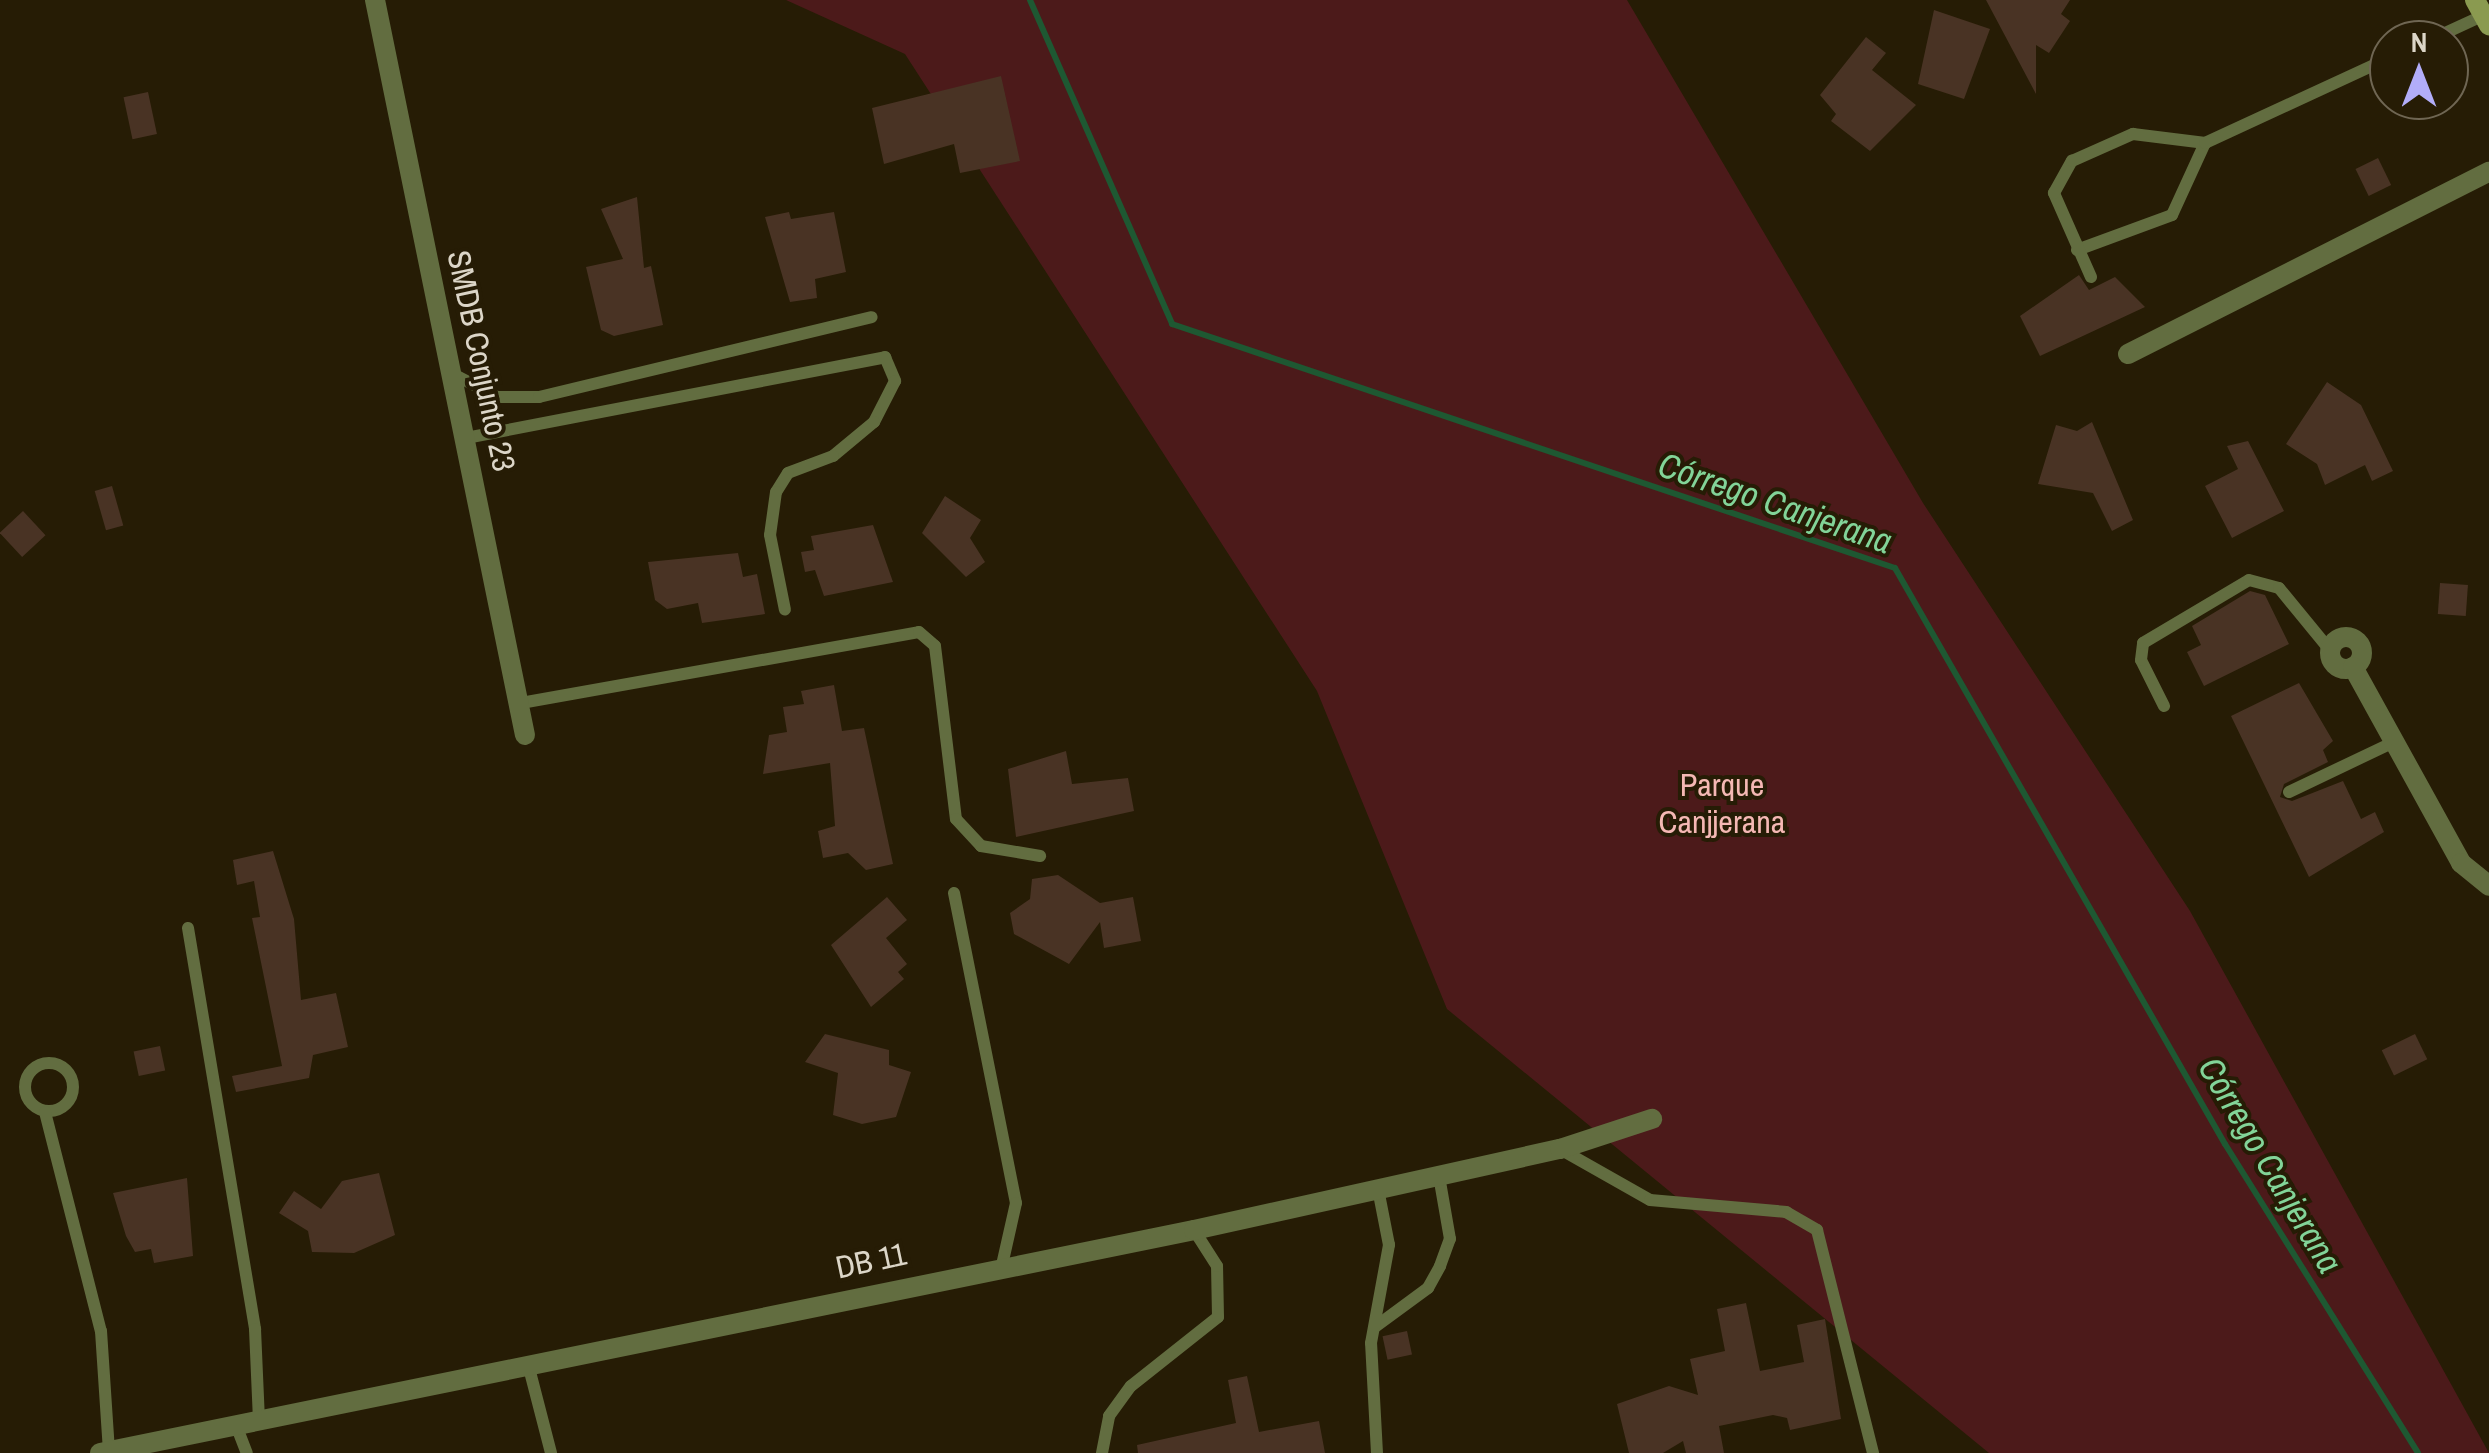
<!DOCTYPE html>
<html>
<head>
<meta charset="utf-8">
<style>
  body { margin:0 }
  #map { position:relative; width:2489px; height:1453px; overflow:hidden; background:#261c05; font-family:"Archivo Narrow",sans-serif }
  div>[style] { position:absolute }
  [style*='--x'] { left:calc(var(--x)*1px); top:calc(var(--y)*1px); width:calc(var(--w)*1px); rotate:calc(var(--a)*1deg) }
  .green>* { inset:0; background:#4c1a1a }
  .stream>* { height:6px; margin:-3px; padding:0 3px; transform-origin:3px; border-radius:3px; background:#1e5832 }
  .building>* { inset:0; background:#493324; transform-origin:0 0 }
  .lane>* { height:12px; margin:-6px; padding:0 6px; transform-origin:6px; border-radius:6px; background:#626d40 }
  .lane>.ring { margin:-6px; padding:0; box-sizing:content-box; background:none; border:12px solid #626d40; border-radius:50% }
  .street>* { height:20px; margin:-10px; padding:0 10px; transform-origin:10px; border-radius:10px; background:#626d40 }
  .street>.ring { margin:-10px; padding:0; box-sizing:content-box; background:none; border:20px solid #626d40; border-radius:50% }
  .secondary>* { height:20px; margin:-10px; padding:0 10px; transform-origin:10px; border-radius:10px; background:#8a9a50 }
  span { translate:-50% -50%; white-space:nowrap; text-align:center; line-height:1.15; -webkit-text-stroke:8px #261c05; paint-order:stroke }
  .street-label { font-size:32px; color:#dcd6c8 }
  .park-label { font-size:32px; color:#f5b8b4 }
  .water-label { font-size:35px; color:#82d498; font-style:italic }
  .north { position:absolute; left:2369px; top:20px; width:100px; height:100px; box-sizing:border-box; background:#261c05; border:2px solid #6f6653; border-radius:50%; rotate:0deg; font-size:28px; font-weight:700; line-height:40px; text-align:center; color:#dcd6c8 }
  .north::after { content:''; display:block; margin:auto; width:35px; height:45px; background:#b2adf9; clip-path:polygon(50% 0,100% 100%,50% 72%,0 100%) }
</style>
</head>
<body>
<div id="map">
  <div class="green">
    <div style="clip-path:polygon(786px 0,1627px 0,1923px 503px,2190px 911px,2489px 1453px,1989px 1453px,1447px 1009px,1317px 691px,905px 54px)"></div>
  </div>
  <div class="stream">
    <div style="--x:1030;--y:0;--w:354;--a:66.3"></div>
    <div style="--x:1172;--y:324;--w:763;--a:18.65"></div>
    <div style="--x:1895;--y:568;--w:664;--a:60.19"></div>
    <div style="--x:2225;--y:1144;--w:364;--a:58"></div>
  </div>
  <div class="building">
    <div style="clip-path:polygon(1986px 0,2070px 0,2061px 14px,2070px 21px,2049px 53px,2036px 45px,2036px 94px)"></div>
    <div style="clip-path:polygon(1934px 10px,1990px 29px,1964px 99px,1918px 84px)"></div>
    <div style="clip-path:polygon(1866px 37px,1886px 53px,1872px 70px,1916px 105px,1870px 151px,1831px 121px,1836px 114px,1820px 95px)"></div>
    <div style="clip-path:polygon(1001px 76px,1020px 161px,960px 173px,954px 144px,884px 164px,872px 108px)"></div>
    <div style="left:148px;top:92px;width:43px;height:25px;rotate:78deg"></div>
    <div style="left:2378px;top:158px;width:30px;height:25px;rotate:64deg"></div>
    <div style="clip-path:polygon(637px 197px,644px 268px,651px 266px,663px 325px,614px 336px,601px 330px,586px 267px,623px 259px,601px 209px)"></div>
    <div style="clip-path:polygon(789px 212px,791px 219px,834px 212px,846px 272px,815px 279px,817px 298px,790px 302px,765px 217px)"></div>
    <div style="clip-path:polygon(2079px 275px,2089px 290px,2115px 277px,2145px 307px,2040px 356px,2020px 316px)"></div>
    <div style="clip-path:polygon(2327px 382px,2361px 405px,2393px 471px,2372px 481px,2365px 465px,2325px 485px,2317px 464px,2286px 444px)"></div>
    <div style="clip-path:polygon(2092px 422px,2133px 520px,2112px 531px,2093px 493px,2038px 484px,2056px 425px,2077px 431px)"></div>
    <div style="clip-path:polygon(2248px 441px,2284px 511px,2232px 538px,2205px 486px,2238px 469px,2227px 446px)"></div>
    <div style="left:112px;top:486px;width:41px;height:18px;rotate:74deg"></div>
    <div style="clip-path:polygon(945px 496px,981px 520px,970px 538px,985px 562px,966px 577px,922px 533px)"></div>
    <div style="left:23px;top:511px;width:33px;height:32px;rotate:47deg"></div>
    <div style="clip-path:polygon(873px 525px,893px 582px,824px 596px,815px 570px,805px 572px,801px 552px,814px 550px,811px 536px)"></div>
    <div style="clip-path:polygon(738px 553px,743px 577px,757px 574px,765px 614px,702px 623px,698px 603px,667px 609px,655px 600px,648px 562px)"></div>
    <div style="left:2440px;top:583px;width:28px;height:31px;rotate:4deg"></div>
    <div style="clip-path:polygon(2250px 591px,2265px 595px,2289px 644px,2204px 686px,2187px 652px,2201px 645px,2192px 626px)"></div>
    <div style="clip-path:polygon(2299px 683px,2333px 741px,2323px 750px,2328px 762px,2284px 784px,2280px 797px,2292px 801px,2343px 781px,2361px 819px,2375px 812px,2384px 832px,2309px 877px,2231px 716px)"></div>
    <div style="clip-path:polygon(834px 685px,842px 731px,864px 728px,893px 864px,866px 870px,848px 853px,823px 858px,818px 831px,835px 826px,830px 763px,763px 774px,769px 735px,787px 732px,783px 707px,804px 704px,801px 691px)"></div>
    <div style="clip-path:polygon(1066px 751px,1072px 784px,1128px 778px,1134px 811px,1016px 837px,1008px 769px)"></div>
    <div style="clip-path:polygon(273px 851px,294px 919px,301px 1000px,336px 993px,348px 1047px,313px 1055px,309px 1078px,236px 1092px,232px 1076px,282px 1066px,252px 918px,260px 917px,254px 881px,237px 885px,233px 860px)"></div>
    <div style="clip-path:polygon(1058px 875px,1100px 903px,1133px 897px,1141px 941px,1104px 948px,1100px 922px,1069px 964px,1014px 934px,1010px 913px,1030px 899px,1032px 879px)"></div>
    <div style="clip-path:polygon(887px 897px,907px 920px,886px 938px,907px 964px,898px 972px,904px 979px,871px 1007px,831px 945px)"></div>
    <div style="clip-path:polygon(825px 1034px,889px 1050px,889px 1065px,911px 1072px,896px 1117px,862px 1124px,833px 1115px,838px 1073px,805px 1062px)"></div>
    <div style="left:2415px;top:1034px;width:28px;height:37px;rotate:64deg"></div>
    <div style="left:160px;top:1046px;width:25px;height:27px;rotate:78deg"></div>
    <div style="clip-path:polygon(379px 1173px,395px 1235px,354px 1253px,312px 1252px,308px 1231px,279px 1213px,294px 1191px,321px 1209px,342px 1181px)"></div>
    <div style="clip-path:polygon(187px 1178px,193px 1256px,154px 1263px,151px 1249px,135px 1252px,126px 1236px,113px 1193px)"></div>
    <div style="clip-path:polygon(1746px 1303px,1760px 1371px,1804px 1362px,1797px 1325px,1825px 1319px,1841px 1419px,1790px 1430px,1787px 1418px,1773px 1415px,1719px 1426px,1724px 1453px,1686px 1453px,1683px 1441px,1663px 1453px,1629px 1453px,1617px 1404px,1669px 1386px,1698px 1395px,1690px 1359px,1725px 1351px,1717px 1309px)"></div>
    <div style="left:1407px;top:1331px;width:24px;height:25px;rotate:78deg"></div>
    <div style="clip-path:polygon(1247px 1376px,1259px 1432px,1319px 1421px,1325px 1453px,1138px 1453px,1137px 1445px,1236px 1423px,1228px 1380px)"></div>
  </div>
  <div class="lane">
    <div style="--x:2430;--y:40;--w:60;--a:-24.8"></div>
    <div style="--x:2077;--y:250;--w:101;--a:-20.2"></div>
    <div style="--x:2172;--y:215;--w:79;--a:-65.4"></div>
    <div style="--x:2091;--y:277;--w:92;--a:-113.8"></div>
    <div style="--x:2054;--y:193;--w:37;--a:-61"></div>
    <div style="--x:2072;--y:161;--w:67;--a:-23.9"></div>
    <div style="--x:2133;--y:134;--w:73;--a:7.1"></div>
    <div style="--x:2205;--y:143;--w:203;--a:-24.8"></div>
    <div style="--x:453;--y:374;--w:50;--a:27.6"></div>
    <div style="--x:497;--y:397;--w:42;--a:0"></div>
    <div style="--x:539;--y:397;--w:342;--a:-13.5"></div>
    <div style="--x:466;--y:438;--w:427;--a:-10.9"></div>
    <div style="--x:885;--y:357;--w:26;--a:67"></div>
    <div style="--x:895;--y:381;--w:46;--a:117.1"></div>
    <div style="--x:874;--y:422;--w:53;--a:140.3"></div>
    <div style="--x:833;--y:456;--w:48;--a:159.3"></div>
    <div style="--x:788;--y:473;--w:22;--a:122"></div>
    <div style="--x:776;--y:492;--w:43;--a:97.9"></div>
    <div style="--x:770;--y:535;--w:76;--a:78.7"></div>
    <div style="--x:521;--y:703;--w:404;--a:-10.1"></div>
    <div style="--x:919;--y:632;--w:21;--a:41"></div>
    <div style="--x:935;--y:646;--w:174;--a:83.1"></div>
    <div style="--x:956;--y:819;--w:37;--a:47"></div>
    <div style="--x:981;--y:846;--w:60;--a:9.6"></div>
    <div style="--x:2164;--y:706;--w:51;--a:-116.6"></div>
    <div style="--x:2141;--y:660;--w:17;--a:-83"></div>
    <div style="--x:2143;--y:643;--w:123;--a:-30.7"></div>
    <div style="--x:2249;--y:580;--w:31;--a:15"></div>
    <div style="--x:2279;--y:588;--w:80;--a:50.6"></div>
    <div style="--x:2289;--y:792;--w:116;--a:-25.5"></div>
    <div style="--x:954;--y:893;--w:316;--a:78.7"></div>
    <div style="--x:1016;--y:1203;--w:64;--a:102.7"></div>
    <div style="--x:188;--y:928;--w:407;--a:80.5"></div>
    <div style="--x:255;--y:1329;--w:91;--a:87.5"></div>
    <div class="ring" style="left:25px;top:1063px;width:36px;height:36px"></div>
    <div style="--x:45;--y:1112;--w:226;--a:75.7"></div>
    <div style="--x:101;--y:1331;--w:120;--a:86.2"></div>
    <div style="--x:1560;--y:1149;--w:103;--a:29.5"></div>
    <div style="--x:1650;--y:1200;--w:137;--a:5"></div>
    <div style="--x:1786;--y:1212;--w:36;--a:30"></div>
    <div style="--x:1817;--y:1230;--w:230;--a:75.9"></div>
    <div style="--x:1375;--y:1327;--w:66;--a:-36.3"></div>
    <div style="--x:1428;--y:1288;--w:25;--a:-61"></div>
    <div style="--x:1440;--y:1266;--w:29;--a:-70"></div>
    <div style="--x:1450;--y:1239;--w:64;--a:-99.9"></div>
    <div style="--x:528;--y:1364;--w:92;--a:75.5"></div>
    <div style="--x:236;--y:1425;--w:30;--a:69"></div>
    <div style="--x:1102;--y:1453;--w:38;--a:-79"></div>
    <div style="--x:1109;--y:1416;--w:37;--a:-54"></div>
    <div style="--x:1131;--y:1386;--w:111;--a:-38.4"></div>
    <div style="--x:1218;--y:1317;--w:51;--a:-91.1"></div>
    <div style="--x:1217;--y:1266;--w:43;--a:-122.6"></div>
    <div style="--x:1377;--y:1453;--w:110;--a:-93.1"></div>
    <div style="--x:1371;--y:1343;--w:100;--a:-79.6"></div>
    <div style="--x:1389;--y:1245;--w:57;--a:-101.1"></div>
  </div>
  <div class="street">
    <div style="--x:375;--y:0;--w:750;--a:78.47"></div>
    <div style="--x:2128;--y:354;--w:404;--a:-26.8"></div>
    <div class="ring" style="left:2330px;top:637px;width:12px;height:12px"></div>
    <div style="--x:2353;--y:667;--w:224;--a:61.1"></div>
    <div style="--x:2461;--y:863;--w:36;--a:39"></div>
    <div style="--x:100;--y:1453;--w:1116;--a:-11.52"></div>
    <div style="--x:1194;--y:1230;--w:375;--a:-12.5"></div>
    <div style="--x:1560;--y:1149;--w:97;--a:-18.1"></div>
  </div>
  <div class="secondary">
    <div style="--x:2475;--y:0;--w:29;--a:61"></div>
  </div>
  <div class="street-label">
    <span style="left:481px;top:361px;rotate:78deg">SMDB Conjunto 23</span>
    <span style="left:871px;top:1261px;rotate:-12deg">DB 11</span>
  </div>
  <div class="park-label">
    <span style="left:1722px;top:804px">Parque<br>Canjjerana</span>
  </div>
  <div class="water-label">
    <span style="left:1775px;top:503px;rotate:19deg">Córrego Canjerana</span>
    <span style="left:2270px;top:1165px;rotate:59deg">Córrego Canjerana</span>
  </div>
  <div class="north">N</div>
</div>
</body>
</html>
